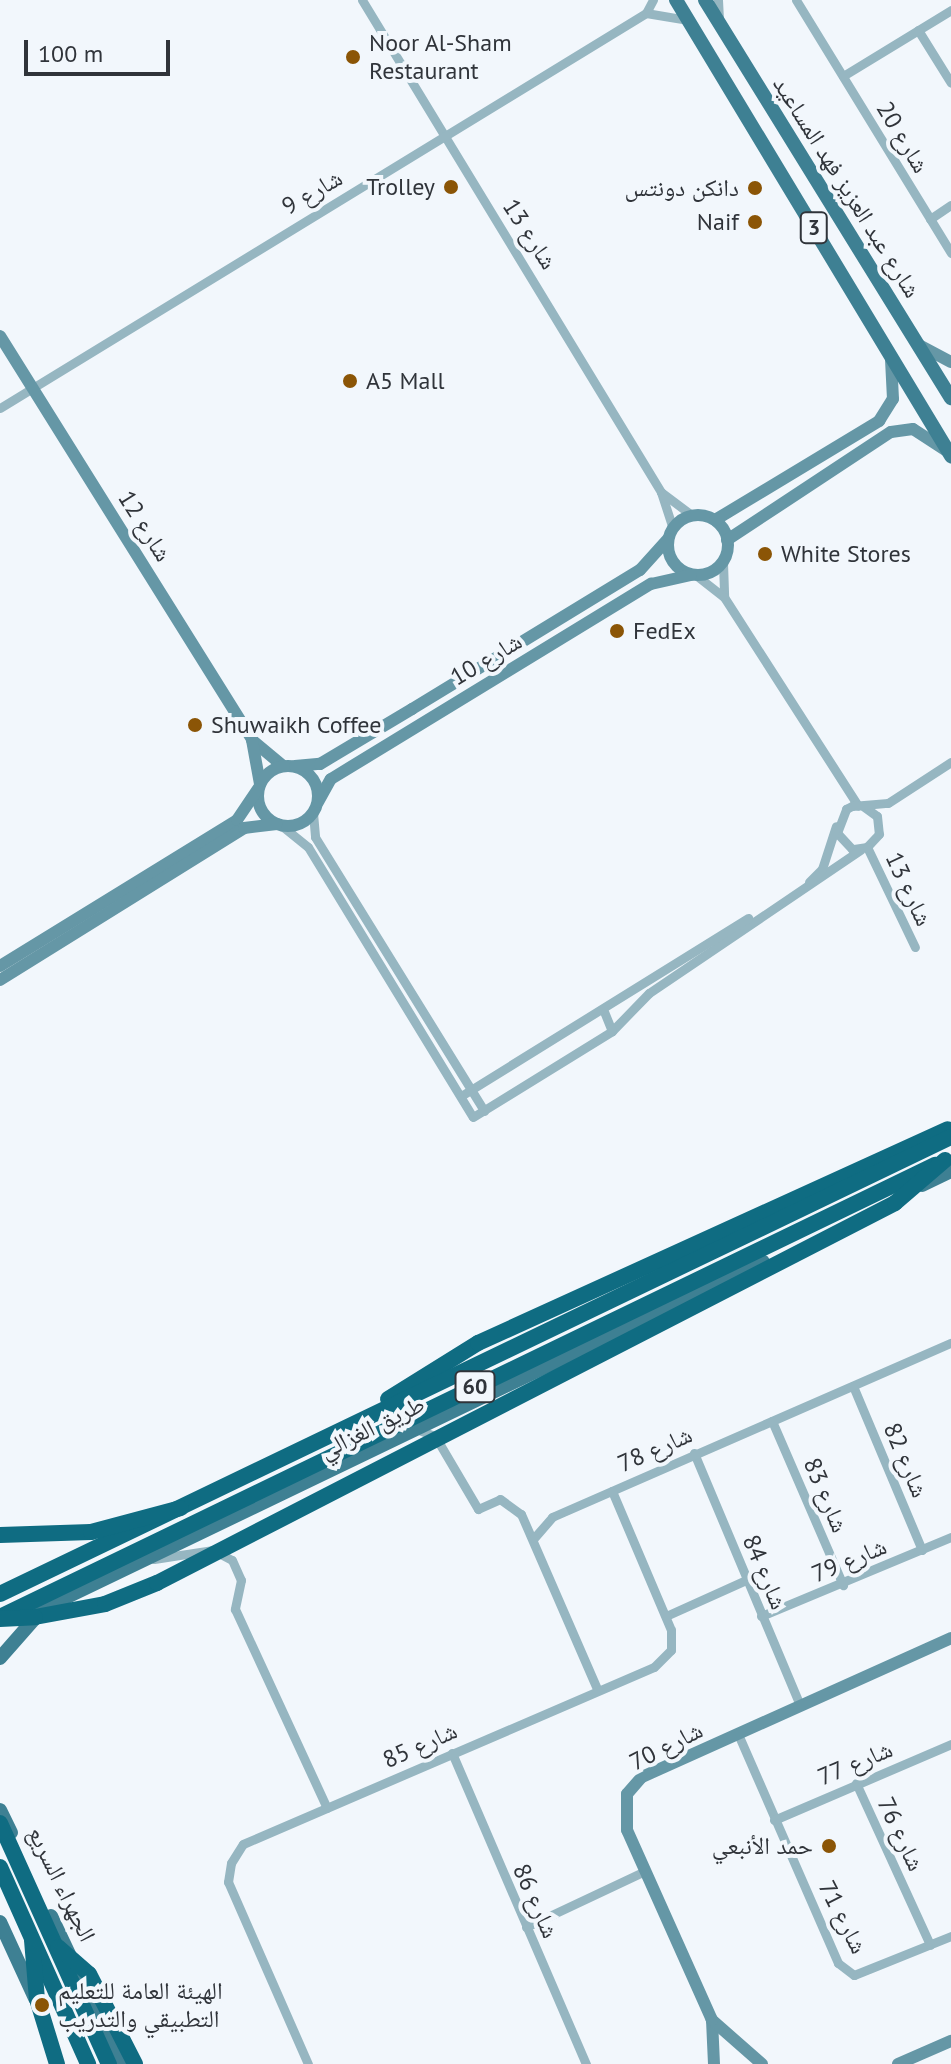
<!DOCTYPE html>
<html>
<head>
<meta charset="utf-8">
<style>
  body { margin:0 }
  #map { position:relative; width:951px; height:2064px; overflow:hidden; background:#f2f7fc; font-family:"PT Sans","Noto Naskh Arabic",sans-serif }
  div>[style] { position:absolute }
  [style*='--x'] { left:calc(var(--x)*1px); top:calc(var(--y)*1px); width:calc(var(--w)*1px); rotate:calc(var(--a)*1deg) }
  .street>* { height:9px; margin:-4.5px; padding:0 4.5px; transform-origin:4.5px; border-radius:4.5px; background:#96b6c1 }
  .secondary>* { height:12px; margin:-6px; padding:0 6px; transform-origin:6px; border-radius:6px; background:#6597a6 }
  .secondary>.ring { margin:-6px; padding:0; box-sizing:content-box; background:none; border:12px solid #6597a6; border-radius:50% }
  .primary>* { height:14px; margin:-7px; padding:0 7px; transform-origin:7px; border-radius:7px; background:#3e8093 }
  .highway>* { height:16px; margin:-8px; padding:0 8px; transform-origin:8px; border-radius:8px; background:#0f6c82 }
  .highway-bridge>* { height:16px; margin:-8px; padding:0 8px; transform-origin:8px; border-radius:8px; background:#0f6c82 }
  .dots>* { width:22px; height:22px; translate:-50% -50%; box-sizing:border-box; border:4px solid #f2f7fc; border-radius:50% }
  span { translate:-50% -50%; white-space:nowrap; text-align:center; line-height:1.15; -webkit-text-stroke:8px #f2f7fc; paint-order:stroke }
  .shield-label span { padding:2px 6px; background:#f2f7fc; border:2px solid; border-radius:6px; -webkit-text-stroke-width:0 }
  .shield-label { font-size:22px; color:#30343a; font-weight:700 }
  .poi-label { font-size:24px; color:#30343a }
  .left { translate:0 -50%; text-align:left }
  .right { translate:-100% -50%; text-align:right }
  .street-label { font-size:24px; color:#30343a }
  .scale { position:absolute; left:24px; top:40px; width:146px; height:36px; box-sizing:border-box; border:4px solid #30343a; border-top:0; padding-left:10px; font-size:24px; line-height:28px; white-space:nowrap; color:#30343a; -webkit-text-stroke:6px #f2f7fc; paint-order:stroke }
</style>
</head>
<body>
<div id="map">
  <div class="street">
    <div style="--x:362;--y:0;--w:576;--a:58.71"></div>
    <div style="--x:661;--y:492;--w:38;--a:72"></div>
    <div style="--x:718;--y:0;--w:19;--a:87"></div>
    <div style="--x:796;--y:0;--w:297;--a:58.5"></div>
    <div style="--x:646;--y:13;--w:15;--a:-62"></div>
    <div style="--x:918;--y:30;--w:62;--a:58.1"></div>
    <div style="--x:843;--y:76;--w:127;--a:-31.4"></div>
    <div style="--x:930;--y:219;--w:25;--a:-34"></div>
    <div style="--x:0;--y:408;--w:757;--a:-31.44"></div>
    <div style="--x:646;--y:13;--w:43;--a:9.5"></div>
    <div style="--x:661;--y:492;--w:39;--a:37"></div>
    <div style="--x:723;--y:563;--w:34;--a:88"></div>
    <div style="--x:697;--y:576;--w:34;--a:38"></div>
    <div style="--x:724;--y:597;--w:248;--a:57.3"></div>
    <div style="--x:863;--y:806;--w:17;--a:36"></div>
    <div style="--x:877;--y:816;--w:18;--a:84"></div>
    <div style="--x:879;--y:834;--w:18;--a:133"></div>
    <div style="--x:867;--y:847;--w:15;--a:172"></div>
    <div style="--x:852;--y:849;--w:22;--a:-133"></div>
    <div style="--x:837;--y:833;--w:26;--a:-69"></div>
    <div style="--x:846;--y:809;--w:7;--a:-27"></div>
    <div style="--x:852;--y:806;--w:36;--a:-5"></div>
    <div style="--x:888;--y:803;--w:75;--a:-33.1"></div>
    <div style="--x:313;--y:813;--w:24;--a:85"></div>
    <div style="--x:315;--y:837;--w:322;--a:58.3"></div>
    <div style="--x:282;--y:826;--w:33;--a:39"></div>
    <div style="--x:308;--y:847;--w:316;--a:58.6"></div>
    <div style="--x:473;--y:1117;--w:163;--a:-31.7"></div>
    <div style="--x:612;--y:1031;--w:53;--a:-45.8"></div>
    <div style="--x:649;--y:993;--w:255;--a:-34.1"></div>
    <div style="--x:867;--y:847;--w:111;--a:64.4"></div>
    <div style="--x:809;--y:882;--w:18;--a:-45"></div>
    <div style="--x:822;--y:869;--w:45;--a:-72"></div>
    <div style="--x:603;--y:1009;--w:24;--a:68"></div>
    <div style="--x:461;--y:1096;--w:338;--a:-31.8"></div>
    <div style="--x:853;--y:1386;--w:178;--a:67.2"></div>
    <div style="--x:772;--y:1421;--w:179;--a:66.6"></div>
    <div style="--x:419;--y:1430;--w:17;--a:21"></div>
    <div style="--x:435;--y:1436;--w:85;--a:59.5"></div>
    <div style="--x:478;--y:1509;--w:24;--a:-24"></div>
    <div style="--x:500;--y:1499;--w:26;--a:36"></div>
    <div style="--x:521;--y:1514;--w:191;--a:66.5"></div>
    <div style="--x:694;--y:1453;--w:273;--a:67.2"></div>
    <div style="--x:534;--y:1538;--w:28;--a:-49"></div>
    <div style="--x:552;--y:1517;--w:435;--a:-23.6"></div>
    <div style="--x:154;--y:1559;--w:60;--a:-8.7"></div>
    <div style="--x:213;--y:1550;--w:21;--a:28"></div>
    <div style="--x:232;--y:1560;--w:22;--a:66"></div>
    <div style="--x:241;--y:1580;--w:30;--a:102"></div>
    <div style="--x:235;--y:1609;--w:219;--a:65.2"></div>
    <div style="--x:666;--y:1616;--w:88;--a:-24.2"></div>
    <div style="--x:761;--y:1616;--w:206;--a:-22.6"></div>
    <div style="--x:738;--y:1734;--w:250;--a:66.4"></div>
    <div style="--x:838;--y:1963;--w:20;--a:37"></div>
    <div style="--x:854;--y:1975;--w:105;--a:-21.9"></div>
    <div style="--x:452;--y:1753;--w:339;--a:66.7"></div>
    <div style="--x:856;--y:1783;--w:178;--a:65.4"></div>
    <div style="--x:774;--y:1820;--w:193;--a:-23.2"></div>
    <div style="--x:526;--y:1927;--w:132;--a:-25.2"></div>
    <div style="--x:308;--y:2064;--w:199;--a:-113.7"></div>
    <div style="--x:228;--y:1882;--w:19;--a:-81"></div>
    <div style="--x:231;--y:1863;--w:22;--a:-58"></div>
    <div style="--x:243;--y:1844;--w:447;--a:-23.3"></div>
    <div style="--x:654;--y:1667;--w:24;--a:-45"></div>
    <div style="--x:671;--y:1650;--w:20;--a:-90"></div>
    <div style="--x:671;--y:1630;--w:151;--a:-113"></div>
  </div>
  <div class="secondary">
    <div style="--x:0;--y:336;--w:476;--a:58"></div>
    <div style="--x:252;--y:740;--w:40;--a:40"></div>
    <div style="--x:919;--y:345;--w:36;--a:28"></div>
    <div class="ring" style="left:668px;top:515px;width:48px;height:48px"></div>
    <div style="--x:715;--y:520;--w:192;--a:-31.1"></div>
    <div style="--x:879;--y:421;--w:26;--a:-58"></div>
    <div style="--x:893;--y:399;--w:40;--a:-92.9"></div>
    <div style="--x:727;--y:540;--w:196;--a:-33.4"></div>
    <div style="--x:891;--y:432;--w:22;--a:-8"></div>
    <div style="--x:913;--y:429;--w:38;--a:33"></div>
    <div style="--x:252;--y:740;--w:45;--a:79.7"></div>
    <div class="ring" style="left:258px;top:766px;width:48px;height:48px"></div>
    <div style="--x:295;--y:766;--w:25;--a:-5"></div>
    <div style="--x:320;--y:764;--w:107;--a:-30.9"></div>
    <div style="--x:412;--y:709;--w:267;--a:-31.4"></div>
    <div style="--x:640;--y:570;--w:42;--a:-47.9"></div>
    <div style="--x:318;--y:802;--w:26;--a:-61"></div>
    <div style="--x:331;--y:779;--w:375;--a:-31.4"></div>
    <div style="--x:651;--y:584;--w:41;--a:-12.7"></div>
    <div style="--x:0;--y:966;--w:278;--a:-31.6"></div>
    <div style="--x:237;--y:820;--w:37;--a:-56"></div>
    <div style="--x:0;--y:980;--w:287;--a:-31.9"></div>
    <div style="--x:244;--y:828;--w:33;--a:-7"></div>
    <div style="--x:712;--y:2020;--w:44;--a:87.4"></div>
    <div style="--x:762;--y:2064;--w:67;--a:-138.7"></div>
    <div style="--x:712;--y:2020;--w:208;--a:-114.1"></div>
    <div style="--x:627;--y:1830;--w:36;--a:-90"></div>
    <div style="--x:627;--y:1794;--w:23;--a:-49"></div>
    <div style="--x:642;--y:1777;--w:339;--a:-24.2"></div>
    <div style="--x:898;--y:2064;--w:58;--a:-23.5"></div>
  </div>
  <div class="primary">
    <div style="--x:676;--y:0;--w:533;--a:58.91"></div>
    <div style="--x:705;--y:0;--w:468;--a:58.3"></div>
    <div style="--x:922;--y:1185;--w:32;--a:-26"></div>
    <div style="--x:0;--y:1658;--w:67;--a:-48.7"></div>
    <div style="--x:44;--y:1608;--w:798;--a:-25.7"></div>
    <div style="--x:0;--y:1810;--w:25;--a:64"></div>
    <div style="--x:51;--y:1916;--w:164;--a:64.7"></div>
    <div style="--x:0;--y:1922;--w:84;--a:65.3"></div>
  </div>
  <div class="highway">
    <div style="--x:388;--y:1399;--w:106;--a:-31.9"></div>
    <div style="--x:478;--y:1343;--w:516;--a:-24.48"></div>
    <div style="--x:0;--y:1594;--w:1055;--a:-25.67"></div>
    <div style="--x:0;--y:1617;--w:1039;--a:-25.8"></div>
    <div style="--x:35;--y:1617;--w:71;--a:-10.5"></div>
    <div style="--x:105;--y:1604;--w:56;--a:-22"></div>
    <div style="--x:0;--y:1823;--w:265;--a:65.7"></div>
    <div style="--x:0;--y:1867;--w:216;--a:65.9"></div>
  </div>
  <div class="highway-bridge">
    <div style="--x:0;--y:1535;--w:91;--a:-1.9"></div>
    <div style="--x:91;--y:1532;--w:93;--a:-14.9"></div>
    <div style="--x:157;--y:1583;--w:830;--a:-27.24"></div>
    <div style="--x:895;--y:1203;--w:66;--a:-40.7"></div>
    <div style="--x:0;--y:1619;--w:35;--a:-3"></div>
    <div style="--x:32;--y:1940;--w:59;--a:85.2"></div>
    <div style="--x:37;--y:1999;--w:68;--a:72.9"></div>
    <div style="--x:58;--y:1947;--w:41;--a:41.1"></div>
    <div style="--x:89;--y:1974;--w:101;--a:62.9"></div>
  </div>
  <div class="dots">
    <div style="left:353px;top:57px;background:#8b5506"></div>
    <div style="left:451px;top:187px;background:#8b5506"></div>
    <div style="left:755px;top:188px;background:#8b5506"></div>
    <div style="left:755px;top:222px;background:#8b5506"></div>
    <div style="left:350px;top:381px;background:#8b5506"></div>
    <div style="left:765px;top:554px;background:#8b5506"></div>
    <div style="left:617px;top:631px;background:#8b5506"></div>
    <div style="left:195px;top:725px;background:#8b5506"></div>
    <div style="left:829px;top:1846px;background:#8b5506"></div>
    <div style="left:42px;top:2005px;background:#8b5506"></div>
  </div>
  <div class="shield-label">
    <span style="left:814px;top:228px">3</span>
    <span style="left:475px;top:1387px">60</span>
  </div>
  <div class="poi-label">
    <span class="left" style="left:369px;top:57px">Noor Al-Sham<br>Restaurant</span>
    <span class="right" style="left:435px;top:187px">Trolley</span>
    <span class="right" style="left:739px;top:188px">دانكن دونتس</span>
    <span class="right" style="left:739px;top:222px">Naif</span>
    <span class="left" style="left:366px;top:381px">A5 Mall</span>
    <span class="left" style="left:781px;top:554px">White Stores</span>
    <span class="left" style="left:633px;top:631px">FedEx</span>
    <span class="left" style="left:211px;top:725px">Shuwaikh Coffee</span>
    <span class="right" style="left:813px;top:1846px">حمد الأنبعي</span>
    <span class="left" style="left:58px;top:2005px">الهيئة العامة للتعليم<br>التطبيقي والتدريب</span>
  </div>
  <div class="street-label">
    <span style="left:903px;top:137px;rotate:59deg">شارع 20</span>
    <span style="left:847px;top:187px;rotate:58deg">شارع عبد العزيز فهد المساعيد</span>
    <span style="left:312px;top:192px;rotate:-30deg">شارع 9</span>
    <span style="left:530px;top:234px;rotate:57deg">شارع 13</span>
    <span style="left:145px;top:526px;rotate:58deg">شارع 12</span>
    <span style="left:486px;top:659px;rotate:-31deg">شارع 10</span>
    <span style="left:909px;top:889px;rotate:65deg">شارع 13</span>
    <span style="left:372px;top:1427px;rotate:-26deg">طريق الغزالي</span>
    <span style="left:655px;top:1449px;rotate:-24deg">شارع 78</span>
    <span style="left:906px;top:1460px;rotate:67deg">شارع 82</span>
    <span style="left:826px;top:1495px;rotate:67deg">شارع 83</span>
    <span style="left:849px;top:1560px;rotate:-23deg">شارع 79</span>
    <span style="left:765px;top:1572px;rotate:67deg">شارع 84</span>
    <span style="left:420px;top:1745px;rotate:-24deg">شارع 85</span>
    <span style="left:666px;top:1746px;rotate:-27deg">شارع 70</span>
    <span style="left:855px;top:1763px;rotate:-23deg">شارع 77</span>
    <span style="left:901px;top:1834px;rotate:65deg">شارع 76</span>
    <span style="left:62px;top:1884px;rotate:64deg">الجهراء السريع</span>
    <span style="left:536px;top:1901px;rotate:66deg">شارع 86</span>
    <span style="left:843px;top:1917px;rotate:63deg">شارع 71</span>
  </div>
  <div class="scale">100 m</div>
</div>
</body>
</html>
